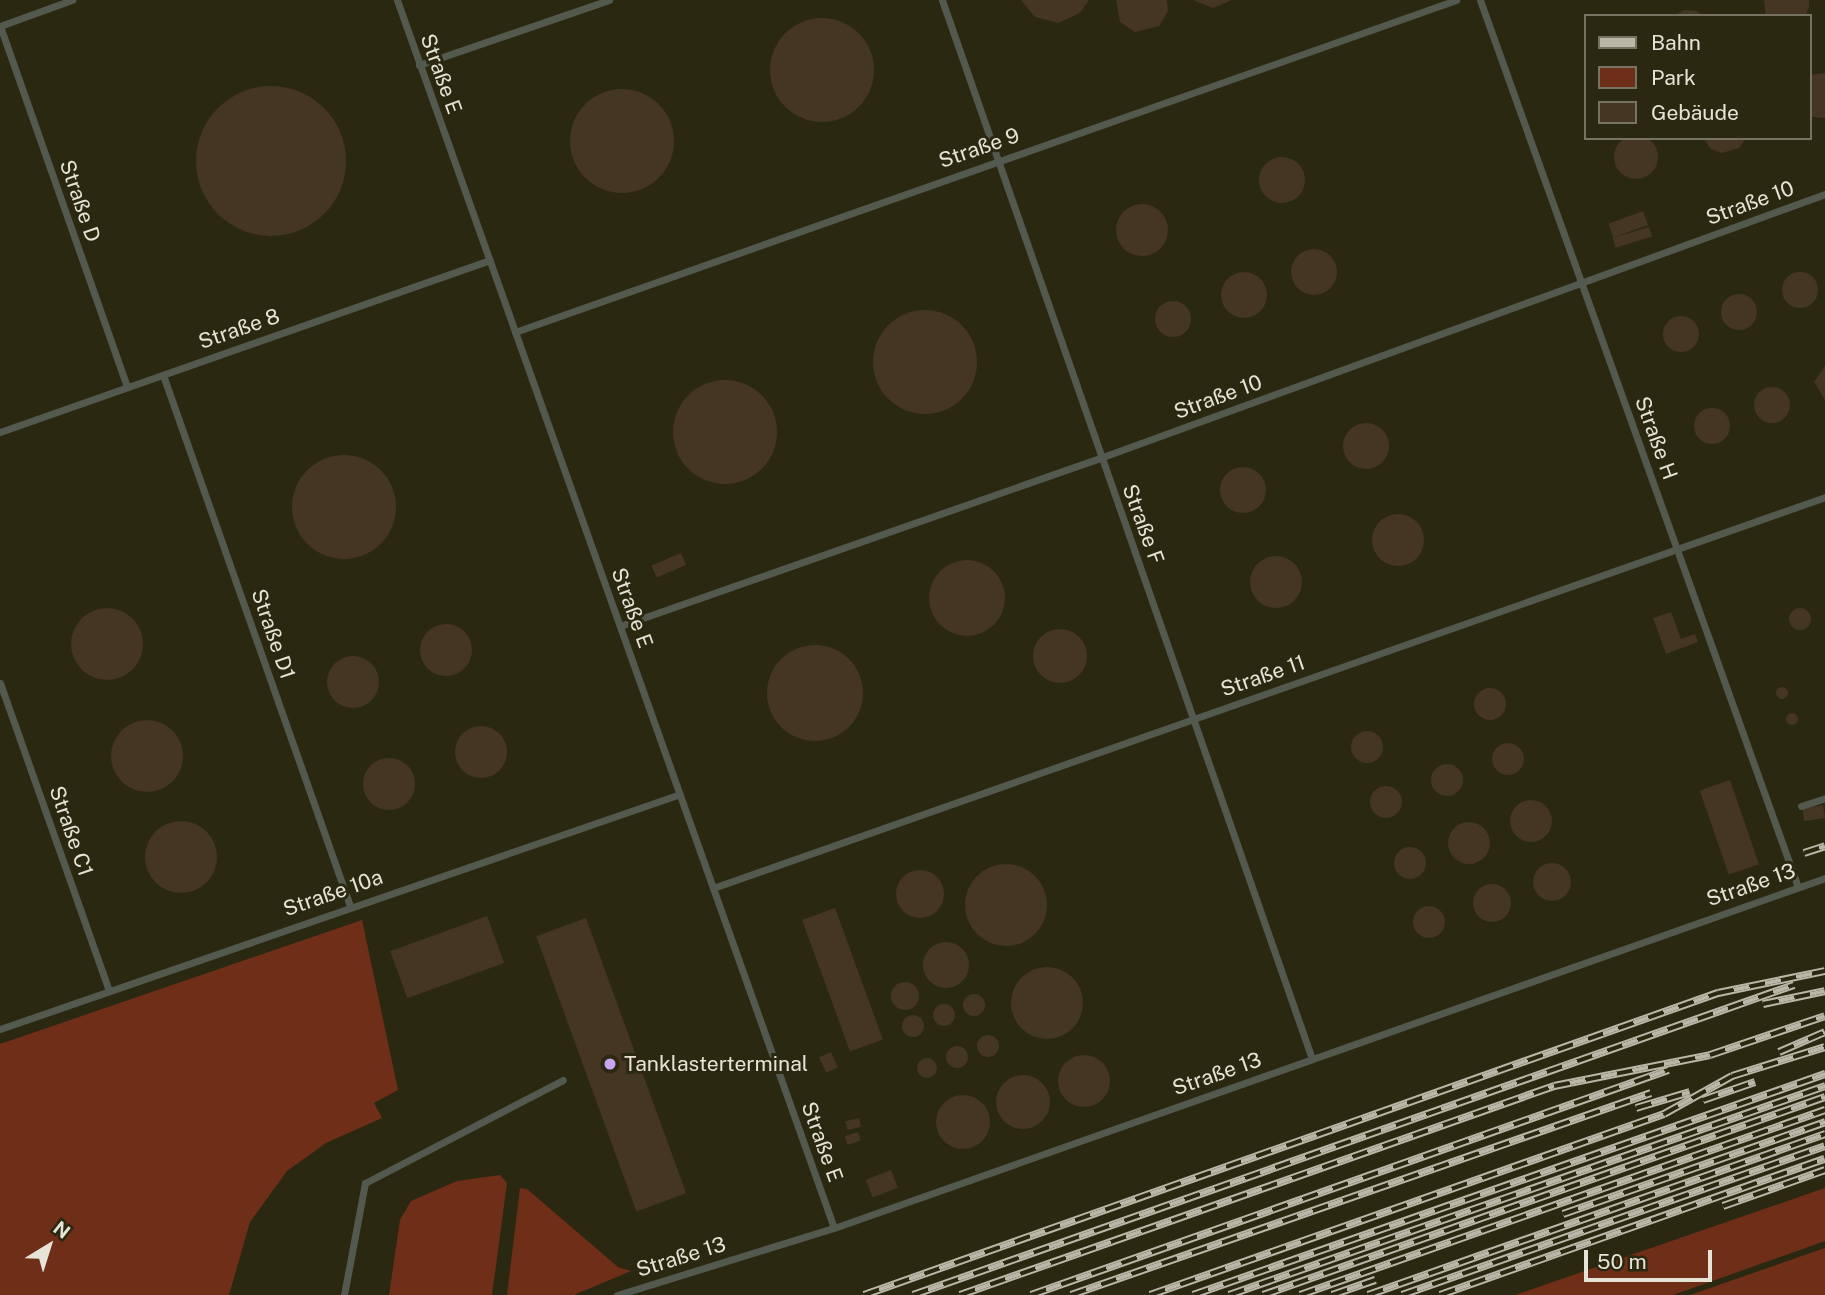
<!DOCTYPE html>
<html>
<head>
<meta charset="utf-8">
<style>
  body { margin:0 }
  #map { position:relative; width:1825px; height:1295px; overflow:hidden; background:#2b2811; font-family:"Public Sans",sans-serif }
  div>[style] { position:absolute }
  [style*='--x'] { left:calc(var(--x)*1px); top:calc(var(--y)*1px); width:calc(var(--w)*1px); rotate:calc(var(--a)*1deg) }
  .green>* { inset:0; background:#6f2e18 }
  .building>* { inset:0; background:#453523; transform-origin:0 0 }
  .round { border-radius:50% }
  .lane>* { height:7px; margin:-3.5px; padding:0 3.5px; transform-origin:3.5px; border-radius:3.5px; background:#545950 }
  .rail>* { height:8px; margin-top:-4px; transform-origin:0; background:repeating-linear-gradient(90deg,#2b2811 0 16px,#b9b7a7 0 32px); box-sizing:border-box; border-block:2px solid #b9b7a7 }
  .dots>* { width:19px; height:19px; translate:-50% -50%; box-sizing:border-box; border:4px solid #2b2811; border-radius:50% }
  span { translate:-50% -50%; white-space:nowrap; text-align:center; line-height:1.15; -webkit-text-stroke:6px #2b2811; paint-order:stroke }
  .street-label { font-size:21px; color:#e6e4d6 }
  .poi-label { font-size:21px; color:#e6e4d6 }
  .left { translate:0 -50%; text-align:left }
  .legend { position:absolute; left:1584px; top:14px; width:228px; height:126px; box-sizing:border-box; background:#2b2811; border:2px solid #767360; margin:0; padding:9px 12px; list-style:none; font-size:21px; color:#e6e4d6 }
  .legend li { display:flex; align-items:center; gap:14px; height:35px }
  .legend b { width:35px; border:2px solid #767360 }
  .north { position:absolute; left:14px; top:1211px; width:70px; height:70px; -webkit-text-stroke:5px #2b2811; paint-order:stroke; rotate:38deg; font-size:19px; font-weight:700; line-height:28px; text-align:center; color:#e6e4d6 }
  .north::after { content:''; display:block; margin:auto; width:24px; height:32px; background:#e6e4d6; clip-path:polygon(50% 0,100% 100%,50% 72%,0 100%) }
  .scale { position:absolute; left:1584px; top:1250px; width:128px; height:32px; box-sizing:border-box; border:4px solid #e6e4d6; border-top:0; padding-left:9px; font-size:21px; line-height:24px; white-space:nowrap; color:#e6e4d6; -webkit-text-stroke:5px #2b2811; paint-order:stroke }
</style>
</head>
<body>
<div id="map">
  <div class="green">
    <div style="clip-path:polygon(362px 920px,398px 1090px,374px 1103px,382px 1118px,326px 1143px,287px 1171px,250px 1222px,229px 1295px,0 1295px,0 1044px)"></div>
    <div style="clip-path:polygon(500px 1175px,507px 1183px,492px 1295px,389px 1295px,400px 1220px,411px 1201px,457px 1181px)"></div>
    <div style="clip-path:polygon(520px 1188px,527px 1189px,618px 1267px,631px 1271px,574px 1295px,507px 1295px)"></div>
    <div style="clip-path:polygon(1825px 1188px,1825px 1241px,1673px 1295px,1515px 1295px)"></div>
    <div style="clip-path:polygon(1825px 1248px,1825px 1295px,1690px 1295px)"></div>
  </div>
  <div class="building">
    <div style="clip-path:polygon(1021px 0,1089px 0,1080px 13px,1058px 23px,1035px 17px)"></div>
    <div style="clip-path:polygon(1116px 0,1167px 0,1168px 11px,1159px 26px,1135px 32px,1120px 22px)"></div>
    <div style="clip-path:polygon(1193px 0,1232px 0,1213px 8px)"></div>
    <div style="clip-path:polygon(1764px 0,1809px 0,1809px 6px,1806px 16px,1766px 16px)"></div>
    <div style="clip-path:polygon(1684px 10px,1696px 11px,1705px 16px,1674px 16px)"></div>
    <div class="round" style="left:770px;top:18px;width:104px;height:104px"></div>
    <div style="clip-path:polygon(1825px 73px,1825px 118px,1813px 117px,1809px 115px,1809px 75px)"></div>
    <div class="round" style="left:196px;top:86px;width:150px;height:150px"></div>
    <div class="round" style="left:570px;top:89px;width:104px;height:104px"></div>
    <div class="round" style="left:1614px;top:135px;width:44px;height:44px"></div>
    <div style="clip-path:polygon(1703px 138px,1746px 138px,1739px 148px,1722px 153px,1711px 149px)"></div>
    <div class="round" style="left:1259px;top:157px;width:46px;height:46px"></div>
    <div class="round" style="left:1116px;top:204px;width:52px;height:52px"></div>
    <div style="left:1643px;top:211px;width:15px;height:37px;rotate:70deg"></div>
    <div style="left:1649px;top:227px;width:10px;height:38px;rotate:73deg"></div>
    <div class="round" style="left:1291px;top:249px;width:46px;height:46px"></div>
    <div class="round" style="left:1221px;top:272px;width:46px;height:46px"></div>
    <div class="round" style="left:1782px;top:272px;width:36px;height:36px"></div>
    <div class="round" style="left:1721px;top:294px;width:36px;height:36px"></div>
    <div class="round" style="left:1155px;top:301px;width:36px;height:36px"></div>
    <div class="round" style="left:873px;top:310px;width:104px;height:104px"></div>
    <div class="round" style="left:1663px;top:316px;width:36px;height:36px"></div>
    <div style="clip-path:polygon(1825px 366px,1825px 400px,1814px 382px)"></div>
    <div class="round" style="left:673px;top:380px;width:104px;height:104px"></div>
    <div class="round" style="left:1754px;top:387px;width:36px;height:36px"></div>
    <div class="round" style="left:1694px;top:408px;width:36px;height:36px"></div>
    <div class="round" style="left:1343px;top:423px;width:46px;height:46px"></div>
    <div class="round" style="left:292px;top:455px;width:104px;height:104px"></div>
    <div class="round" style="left:1220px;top:467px;width:46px;height:46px"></div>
    <div class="round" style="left:1372px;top:514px;width:52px;height:52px"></div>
    <div style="left:681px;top:553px;width:13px;height:32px;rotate:67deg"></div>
    <div class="round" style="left:1250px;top:556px;width:52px;height:52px"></div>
    <div class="round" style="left:929px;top:560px;width:76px;height:76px"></div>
    <div class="round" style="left:1789px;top:608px;width:22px;height:22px"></div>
    <div class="round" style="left:71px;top:608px;width:72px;height:72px"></div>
    <div style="clip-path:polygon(1671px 612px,1681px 639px,1695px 634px,1698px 642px,1666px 654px,1653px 618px)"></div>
    <div class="round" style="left:420px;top:624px;width:52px;height:52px"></div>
    <div class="round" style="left:1033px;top:629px;width:54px;height:54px"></div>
    <div class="round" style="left:767px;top:645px;width:96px;height:96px"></div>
    <div class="round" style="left:327px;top:656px;width:52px;height:52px"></div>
    <div class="round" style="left:1776px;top:687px;width:12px;height:12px"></div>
    <div class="round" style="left:1474px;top:688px;width:32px;height:32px"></div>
    <div class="round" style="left:1786px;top:713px;width:12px;height:12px"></div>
    <div class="round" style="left:111px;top:720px;width:72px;height:72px"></div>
    <div class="round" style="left:455px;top:726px;width:52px;height:52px"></div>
    <div class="round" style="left:1351px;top:731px;width:32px;height:32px"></div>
    <div class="round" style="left:1492px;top:743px;width:32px;height:32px"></div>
    <div class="round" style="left:363px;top:758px;width:52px;height:52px"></div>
    <div class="round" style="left:1431px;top:764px;width:32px;height:32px"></div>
    <div style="left:1730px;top:780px;width:89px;height:32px;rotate:71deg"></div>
    <div class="round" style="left:1370px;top:786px;width:32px;height:32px"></div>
    <div class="round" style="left:1510px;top:800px;width:42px;height:42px"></div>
    <div style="left:1823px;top:805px;width:13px;height:21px;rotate:81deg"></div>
    <div class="round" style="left:145px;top:821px;width:72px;height:72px"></div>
    <div class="round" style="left:1448px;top:822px;width:42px;height:42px"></div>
    <div class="round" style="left:1394px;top:847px;width:32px;height:32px"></div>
    <div class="round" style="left:1533px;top:863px;width:38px;height:38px"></div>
    <div class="round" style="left:965px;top:864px;width:82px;height:82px"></div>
    <div class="round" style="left:896px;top:870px;width:48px;height:48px"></div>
    <div class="round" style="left:1473px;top:884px;width:38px;height:38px"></div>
    <div class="round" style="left:1413px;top:906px;width:32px;height:32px"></div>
    <div style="left:835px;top:908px;width:140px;height:35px;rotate:70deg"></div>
    <div style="left:487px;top:916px;width:50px;height:103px;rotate:70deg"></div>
    <div style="left:586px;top:918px;width:293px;height:53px;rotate:70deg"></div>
    <div class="round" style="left:923px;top:942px;width:46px;height:46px"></div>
    <div class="round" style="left:1011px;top:967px;width:72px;height:72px"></div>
    <div class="round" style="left:891px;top:982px;width:28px;height:28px"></div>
    <div class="round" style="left:963px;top:994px;width:22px;height:22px"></div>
    <div class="round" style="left:933px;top:1004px;width:22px;height:22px"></div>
    <div class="round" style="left:902px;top:1015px;width:22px;height:22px"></div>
    <div class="round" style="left:977px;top:1035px;width:22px;height:22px"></div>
    <div class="round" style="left:946px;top:1046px;width:22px;height:22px"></div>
    <div style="left:831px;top:1052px;width:17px;height:13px;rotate:66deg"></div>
    <div class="round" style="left:1058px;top:1055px;width:52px;height:52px"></div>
    <div class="round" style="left:917px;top:1058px;width:20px;height:20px"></div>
    <div class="round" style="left:996px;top:1075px;width:54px;height:54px"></div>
    <div class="round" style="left:936px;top:1095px;width:54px;height:54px"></div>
    <div style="left:859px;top:1118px;width:9px;height:14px;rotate:77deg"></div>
    <div style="left:858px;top:1132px;width:9px;height:14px;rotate:72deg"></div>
    <div style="left:891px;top:1170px;width:19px;height:27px;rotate:69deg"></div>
  </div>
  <div class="lane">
    <div style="--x:397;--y:0;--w:1303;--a:70.41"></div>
    <div style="--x:942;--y:0;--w:1122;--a:70.74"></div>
    <div style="--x:1480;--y:0;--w:942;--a:70.28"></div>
    <div style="--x:0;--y:26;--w:383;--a:70.6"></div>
    <div style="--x:0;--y:26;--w:77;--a:-19.9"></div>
    <div style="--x:419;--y:65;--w:201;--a:-18.9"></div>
    <div style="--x:515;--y:332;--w:998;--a:-19.43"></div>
    <div style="--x:163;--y:375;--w:563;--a:70.6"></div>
    <div style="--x:0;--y:432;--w:519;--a:-19.34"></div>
    <div style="--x:620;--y:626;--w:509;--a:-19.29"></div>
    <div style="--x:1100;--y:458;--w:772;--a:-20.01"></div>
    <div style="--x:0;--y:683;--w:327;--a:70.5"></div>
    <div style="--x:1801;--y:806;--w:25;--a:-18"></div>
    <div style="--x:713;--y:888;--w:1179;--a:-19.37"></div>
    <div style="--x:0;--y:1029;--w:719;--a:-19.06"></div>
    <div style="--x:344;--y:1295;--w:114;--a:-79.4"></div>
    <div style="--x:365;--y:1183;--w:223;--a:-27.5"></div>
    <div style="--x:617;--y:1295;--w:227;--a:-17.2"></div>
    <div style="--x:834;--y:1228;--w:1051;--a:-19.45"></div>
  </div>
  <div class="rail">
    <div style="--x:1804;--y:853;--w:22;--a:-18"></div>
    <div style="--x:1763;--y:1004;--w:63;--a:-11.8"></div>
    <div style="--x:1779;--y:1052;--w:50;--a:-23.5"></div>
    <div style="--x:1703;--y:1100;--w:55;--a:-19.1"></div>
    <div style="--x:1636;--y:1108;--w:56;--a:-16.5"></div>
    <div style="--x:1723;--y:1206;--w:108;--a:-19.4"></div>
    <div style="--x:1563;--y:1214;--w:278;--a:-19.3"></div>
    <div style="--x:864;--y:1295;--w:906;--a:-19.48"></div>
    <div style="--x:1718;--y:993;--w:109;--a:-11.6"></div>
    <div style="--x:913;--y:1295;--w:934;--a:-19.39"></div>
    <div style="--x:960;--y:1295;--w:630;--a:-19.38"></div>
    <div style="--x:1554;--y:1086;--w:159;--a:-11.2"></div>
    <div style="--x:1710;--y:1055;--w:121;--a:-18.7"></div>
    <div style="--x:1031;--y:1295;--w:676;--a:-19.45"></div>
    <div style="--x:1071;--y:1295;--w:614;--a:-19.2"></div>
    <div style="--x:1150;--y:1295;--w:545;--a:-19.4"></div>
    <div style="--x:1664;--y:1114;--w:78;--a:-29.2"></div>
    <div style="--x:1732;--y:1076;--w:97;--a:-17.3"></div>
    <div style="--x:1193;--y:1295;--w:670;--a:-19.27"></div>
    <div style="--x:1229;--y:1295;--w:632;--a:-19.32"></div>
    <div style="--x:1263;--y:1295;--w:596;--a:-19.41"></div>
    <div style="--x:1300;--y:1295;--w:557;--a:-19.41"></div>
    <div style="--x:1332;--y:1295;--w:46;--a:-19.2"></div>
    <div style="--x:1368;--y:1295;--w:485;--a:-19.4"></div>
    <div style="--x:1402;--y:1295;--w:448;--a:-19.4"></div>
    <div style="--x:1440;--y:1295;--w:408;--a:-19.5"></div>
  </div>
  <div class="dots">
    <div style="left:610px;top:1064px;background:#c8a6ef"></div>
  </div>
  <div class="street-label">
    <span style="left:441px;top:74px;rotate:70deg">Straße E</span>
    <span style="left:979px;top:148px;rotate:-19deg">Straße 9</span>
    <span style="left:80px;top:201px;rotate:71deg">Straße D</span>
    <span style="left:1750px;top:203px;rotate:-20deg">Straße 10</span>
    <span style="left:239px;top:329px;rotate:-19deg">Straße 8</span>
    <span style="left:1218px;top:397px;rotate:-20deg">Straße 10</span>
    <span style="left:1656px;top:438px;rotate:70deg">Straße H</span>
    <span style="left:1143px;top:524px;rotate:70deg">Straße F</span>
    <span style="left:632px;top:608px;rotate:70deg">Straße E</span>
    <span style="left:273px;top:634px;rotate:71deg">Straße D1</span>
    <span style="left:1263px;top:676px;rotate:-19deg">Straße 11</span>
    <span style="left:71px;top:831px;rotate:71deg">Straße C1</span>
    <span style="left:1751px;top:885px;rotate:-19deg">Straße 13</span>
    <span style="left:333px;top:893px;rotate:-19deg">Straße 10a</span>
    <span style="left:1217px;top:1074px;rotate:-19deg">Straße 13</span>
    <span style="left:822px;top:1142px;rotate:70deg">Straße E</span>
    <span style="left:681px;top:1257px;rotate:-17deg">Straße 13</span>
  </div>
  <div class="poi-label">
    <span class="left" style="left:624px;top:1064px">Tanklasterterminal</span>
  </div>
  <ul class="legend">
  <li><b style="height:9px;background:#b9b7a7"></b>Bahn</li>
  <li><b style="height:19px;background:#6f2e18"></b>Park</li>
  <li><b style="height:19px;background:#453523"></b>Gebäude</li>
  </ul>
  <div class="north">N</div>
  <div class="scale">50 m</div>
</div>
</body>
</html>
